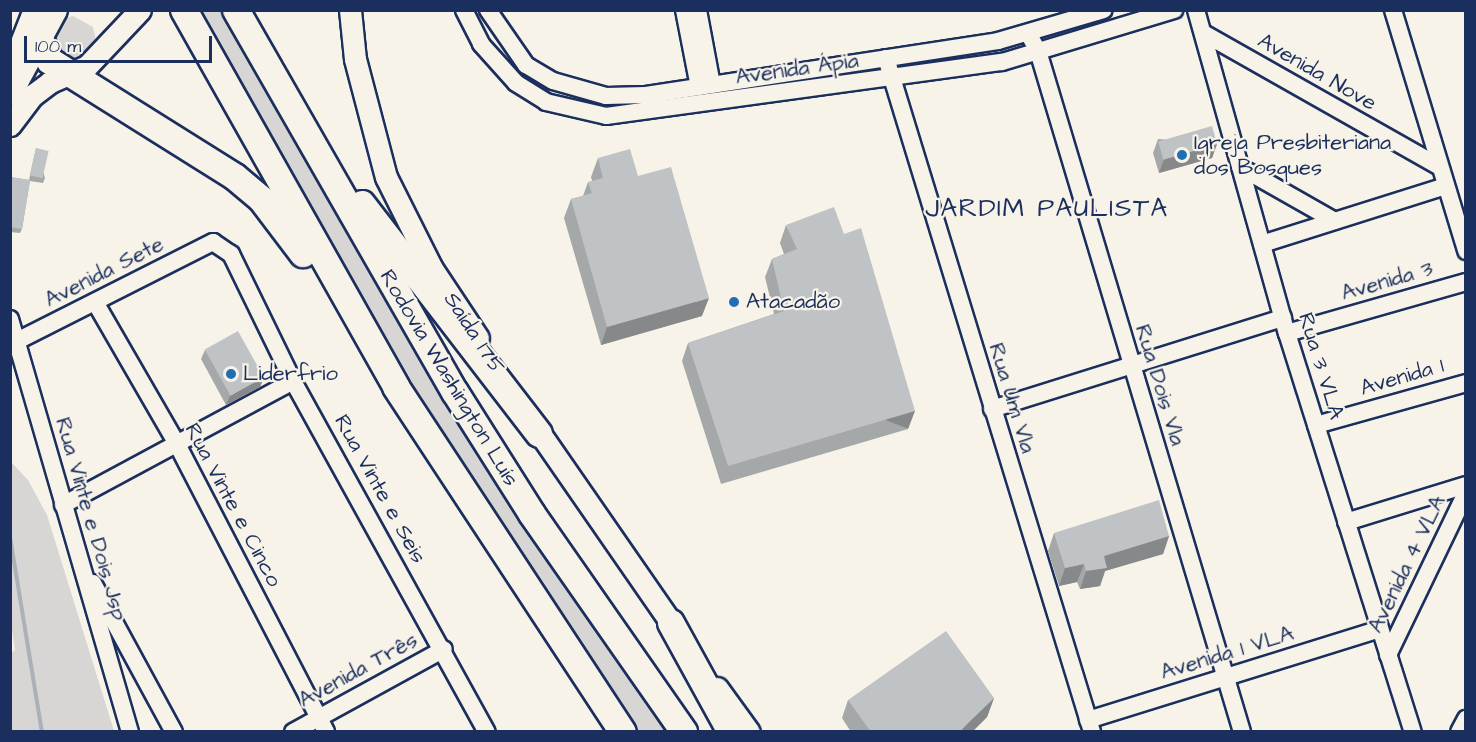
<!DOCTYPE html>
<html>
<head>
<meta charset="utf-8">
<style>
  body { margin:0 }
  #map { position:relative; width:1476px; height:742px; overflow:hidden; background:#f7f3e8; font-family:"Architects Daughter",sans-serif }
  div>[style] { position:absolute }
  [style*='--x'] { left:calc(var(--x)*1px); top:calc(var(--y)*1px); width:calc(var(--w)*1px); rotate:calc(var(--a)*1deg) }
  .green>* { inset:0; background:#d7d6d4 }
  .stream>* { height:4px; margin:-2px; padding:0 2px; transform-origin:2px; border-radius:2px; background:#acb0b9 }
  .roads { filter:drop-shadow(2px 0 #1b2f5e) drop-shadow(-2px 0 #1b2f5e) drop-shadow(0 2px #1b2f5e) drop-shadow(0 -2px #1b2f5e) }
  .minor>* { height:16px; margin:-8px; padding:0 8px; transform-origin:8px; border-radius:8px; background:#f7f3e8 }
  .major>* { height:21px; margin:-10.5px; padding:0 10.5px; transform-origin:10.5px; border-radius:10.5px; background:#f7f3e8 }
  .highway>* { height:26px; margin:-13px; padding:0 13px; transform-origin:13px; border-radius:13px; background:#f7f3e8 }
  .wall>* { inset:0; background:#a5a8a9 }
  .shaded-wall>* { inset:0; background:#86888a; transform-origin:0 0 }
  .building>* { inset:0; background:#c0c3c5; transform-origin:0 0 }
  .dots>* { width:16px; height:16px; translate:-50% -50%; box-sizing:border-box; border:3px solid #f7f3e8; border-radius:50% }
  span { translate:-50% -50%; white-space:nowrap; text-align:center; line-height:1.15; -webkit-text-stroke:4.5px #f7f3e8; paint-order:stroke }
  .street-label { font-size:22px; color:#1b2f5e }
  .poi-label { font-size:22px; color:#1b2f5e }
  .left { translate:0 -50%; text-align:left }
  .quarter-label { font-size:26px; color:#1b2f5e; letter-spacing:1.5px }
  .frame { position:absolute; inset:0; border:12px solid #1b2f5e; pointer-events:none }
  .scale { position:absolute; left:24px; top:36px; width:188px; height:27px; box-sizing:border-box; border:3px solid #1b2f5e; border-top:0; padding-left:8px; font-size:18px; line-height:21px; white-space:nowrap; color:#1b2f5e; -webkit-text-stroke:4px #f7f3e8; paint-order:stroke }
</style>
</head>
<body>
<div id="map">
  <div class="green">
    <div style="clip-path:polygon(195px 11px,227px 11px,673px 731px,632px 731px,460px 473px)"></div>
    <div style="clip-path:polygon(73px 16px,93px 27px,96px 41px,85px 60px,63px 62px,49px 35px,57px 21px)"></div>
    <div style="clip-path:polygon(11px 462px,28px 480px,47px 515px,114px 731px,11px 731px,11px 653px,15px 650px,10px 617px)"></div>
  </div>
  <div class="stream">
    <div style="--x:10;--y:537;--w:198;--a:80.7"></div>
  </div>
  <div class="roads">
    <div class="minor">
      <div style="--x:464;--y:10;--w:38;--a:63"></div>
      <div style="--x:481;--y:44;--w:52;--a:48.1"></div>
      <div style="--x:516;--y:83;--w:36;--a:32"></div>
      <div style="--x:546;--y:102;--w:62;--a:13.1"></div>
      <div style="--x:606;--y:116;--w:400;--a:-7.8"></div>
      <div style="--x:1002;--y:62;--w:180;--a:-16.8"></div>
      <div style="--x:488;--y:10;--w:67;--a:55.4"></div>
      <div style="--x:526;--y:65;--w:31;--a:31"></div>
      <div style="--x:553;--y:81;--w:55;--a:15.8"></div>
      <div style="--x:606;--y:96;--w:40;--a:-1.4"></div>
      <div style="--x:646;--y:95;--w:356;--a:-8.7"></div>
      <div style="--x:998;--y:41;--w:110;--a:-16.3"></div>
      <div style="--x:684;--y:10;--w:78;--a:79"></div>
      <div style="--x:698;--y:10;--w:76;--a:79.4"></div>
      <div style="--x:1196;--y:10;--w:336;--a:74.3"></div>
      <div style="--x:1287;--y:333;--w:418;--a:72.5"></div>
      <div style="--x:1393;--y:10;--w:252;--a:73.1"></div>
      <div style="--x:1028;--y:33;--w:21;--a:61"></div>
      <div style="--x:1038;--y:51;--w:711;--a:73.32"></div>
      <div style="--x:1205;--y:34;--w:268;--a:29.5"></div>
      <div style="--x:886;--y:58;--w:705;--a:73"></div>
      <div style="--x:1240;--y:167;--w:109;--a:29.6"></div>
      <div style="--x:1262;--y:244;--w:193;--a:-17.5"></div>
      <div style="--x:95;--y:302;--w:166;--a:60"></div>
      <div style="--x:178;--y:446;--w:322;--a:62.6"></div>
      <div style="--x:10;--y:319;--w:430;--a:73.8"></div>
      <div style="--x:1287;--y:333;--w:186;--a:-15.9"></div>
      <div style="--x:15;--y:342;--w:222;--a:-26.8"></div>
      <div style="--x:213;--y:242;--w:22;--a:34"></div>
      <div style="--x:231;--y:254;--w:141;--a:64"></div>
      <div style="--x:293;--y:381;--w:401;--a:61.1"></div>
      <div style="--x:992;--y:409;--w:305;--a:-17.4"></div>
      <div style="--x:1316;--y:425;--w:156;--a:-15.6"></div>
      <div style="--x:63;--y:505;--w:261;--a:-28.3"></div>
      <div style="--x:1346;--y:522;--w:126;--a:-17.1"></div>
      <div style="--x:93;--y:583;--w:170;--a:61.5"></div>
      <div style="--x:1388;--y:655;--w:180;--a:-64.3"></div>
      <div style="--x:1088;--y:720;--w:306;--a:-17.3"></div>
      <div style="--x:293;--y:732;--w:172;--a:-28.8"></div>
      <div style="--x:1459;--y:732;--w:15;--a:-62"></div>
    </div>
    <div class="major">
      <div style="--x:350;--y:10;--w:49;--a:84.2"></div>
      <div style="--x:355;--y:59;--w:122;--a:75.3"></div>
      <div style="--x:386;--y:177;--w:101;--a:63.4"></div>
      <div style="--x:431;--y:267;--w:85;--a:56.5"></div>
      <div style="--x:10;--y:95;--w:97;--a:-61.6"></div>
      <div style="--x:10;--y:125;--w:38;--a:-53"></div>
      <div style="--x:33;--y:95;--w:21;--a:-37"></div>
      <div style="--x:50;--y:82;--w:40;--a:-23.4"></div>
      <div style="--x:87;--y:66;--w:77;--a:-46.6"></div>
      <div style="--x:532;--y:422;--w:260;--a:55.3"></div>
      <div style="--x:717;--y:688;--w:54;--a:54"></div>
    </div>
    <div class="highway">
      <div style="--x:184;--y:10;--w:433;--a:60.6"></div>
      <div style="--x:396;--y:387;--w:413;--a:56.7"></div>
      <div style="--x:236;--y:10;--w:440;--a:60.2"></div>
      <div style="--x:455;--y:392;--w:144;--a:57.7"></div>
      <div style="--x:532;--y:514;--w:266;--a:55.1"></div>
      <div style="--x:40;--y:39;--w:24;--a:66"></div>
      <div style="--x:50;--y:61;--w:218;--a:32.1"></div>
      <div style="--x:235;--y:177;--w:35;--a:40"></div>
      <div style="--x:262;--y:200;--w:68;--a:52.8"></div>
      <div style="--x:10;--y:79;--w:74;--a:-68.6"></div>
      <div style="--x:362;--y:204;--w:290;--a:52.4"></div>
      <div style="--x:671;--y:623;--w:124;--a:61.2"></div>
    </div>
  </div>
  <div class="wall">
    <div style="clip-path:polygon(1158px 139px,1217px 144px,1212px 158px,1159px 173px,1153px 153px)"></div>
    <div style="clip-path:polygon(36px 148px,45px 178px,43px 183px,30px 181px,22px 229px,20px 233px,10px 232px,10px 177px,29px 180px)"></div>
    <div style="clip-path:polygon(598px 158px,638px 176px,702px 316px,601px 345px,564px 218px,571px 199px,583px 196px,588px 182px,592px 181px,591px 177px)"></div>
    <div style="clip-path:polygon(786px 225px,908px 429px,721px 484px,682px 361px,688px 343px,774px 314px,765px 277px,772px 259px,784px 254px,780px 243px)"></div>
    <div style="clip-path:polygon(205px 350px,264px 377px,260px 387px,226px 405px,201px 359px)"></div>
    <div style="clip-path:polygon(1054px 533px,1169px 536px,1163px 554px,1105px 571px,1100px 586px,1080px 589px,1077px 582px,1059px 586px,1048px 551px)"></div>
    <div style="clip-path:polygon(994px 698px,987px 717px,972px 732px,851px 732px,842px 718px,848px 700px)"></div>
  </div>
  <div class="shaded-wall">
    <div style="clip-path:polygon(1217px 144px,1212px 158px,1159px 173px,1164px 159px)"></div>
    <div style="clip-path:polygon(709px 298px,702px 316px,601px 345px,607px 327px)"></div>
    <div style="clip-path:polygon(264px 377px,260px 387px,226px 405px,230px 396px)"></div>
    <div style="left:915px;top:411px;width:19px;height:195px;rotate:111deg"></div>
    <div style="clip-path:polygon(1169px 536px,1163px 554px,1105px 571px,1100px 586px,1080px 589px,1086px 571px,1104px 556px)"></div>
    <div style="clip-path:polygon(1084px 564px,1077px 582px,1059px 586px,1065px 568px)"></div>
    <div style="clip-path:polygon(994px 698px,987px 717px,972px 732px,961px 732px,962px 729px)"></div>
  </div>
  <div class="building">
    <div style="left:1212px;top:126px;width:19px;height:56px;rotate:74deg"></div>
    <div style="left:36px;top:148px;width:13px;height:28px;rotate:13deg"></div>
    <div style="clip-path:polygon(630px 149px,638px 176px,671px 167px,709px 298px,607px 327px,571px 199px,592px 193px,588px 182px,603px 178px,598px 158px)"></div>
    <div style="clip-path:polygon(10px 177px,30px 180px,22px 229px,10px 227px)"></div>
    <div style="clip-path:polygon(834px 207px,844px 234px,861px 228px,915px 411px,728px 466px,688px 343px,784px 311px,772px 259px,797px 249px,786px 225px)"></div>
    <div style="left:238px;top:331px;width:53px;height:38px;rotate:61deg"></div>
    <div style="clip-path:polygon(1159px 500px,1169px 536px,1104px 556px,1107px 568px,1086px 571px,1084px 564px,1065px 568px,1054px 533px)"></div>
    <div style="clip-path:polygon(946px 631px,994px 698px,962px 729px,964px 732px,871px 732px,848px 700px)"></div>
  </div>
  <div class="dots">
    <div style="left:1182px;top:155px;background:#1f6fb2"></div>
    <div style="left:734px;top:302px;background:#1f6fb2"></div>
    <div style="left:231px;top:374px;background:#1f6fb2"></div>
  </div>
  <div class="street-label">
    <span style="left:797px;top:69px;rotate:-8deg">Avenida Ápia</span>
    <span style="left:1317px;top:72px;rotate:30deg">Avenida Nove</span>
    <span style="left:104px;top:272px;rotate:-27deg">Avenida Sete</span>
    <span style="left:1387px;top:281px;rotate:-16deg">Avenida 3</span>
    <span style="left:474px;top:333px;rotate:57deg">Saída 175</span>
    <span style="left:1321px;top:366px;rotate:73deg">Rua 3 VLA</span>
    <span style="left:1402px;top:377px;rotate:-16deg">Avenida 1</span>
    <span style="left:449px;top:378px;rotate:59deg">Rodovia Washington Luís</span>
    <span style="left:1160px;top:385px;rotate:73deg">Rua Dois Vla</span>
    <span style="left:1012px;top:398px;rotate:73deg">Rua Um Vla</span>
    <span style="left:380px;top:489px;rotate:61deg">Rua Vinte e Seis</span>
    <span style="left:233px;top:505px;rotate:62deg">Rua Vinte e Cinco</span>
    <span style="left:91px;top:519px;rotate:74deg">Rua Vinte e Dois Jsp</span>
    <span style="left:1407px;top:564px;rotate:-64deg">Avenida 4 VLA</span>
    <span style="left:1227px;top:653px;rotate:-17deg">Avenida 1 VLA</span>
    <span style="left:358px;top:670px;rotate:-29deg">Avenida Três</span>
  </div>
  <div class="poi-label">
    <span class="left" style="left:1194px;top:155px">Igreja Presbiteriana<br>dos Bosques</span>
    <span class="left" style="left:746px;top:302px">Atacadão</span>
    <span class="left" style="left:243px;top:374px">Liderfrio</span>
  </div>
  <div class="quarter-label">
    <span style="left:1047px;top:209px">JARDIM PAULISTA</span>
  </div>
  <div class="frame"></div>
  <div class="scale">100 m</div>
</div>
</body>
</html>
